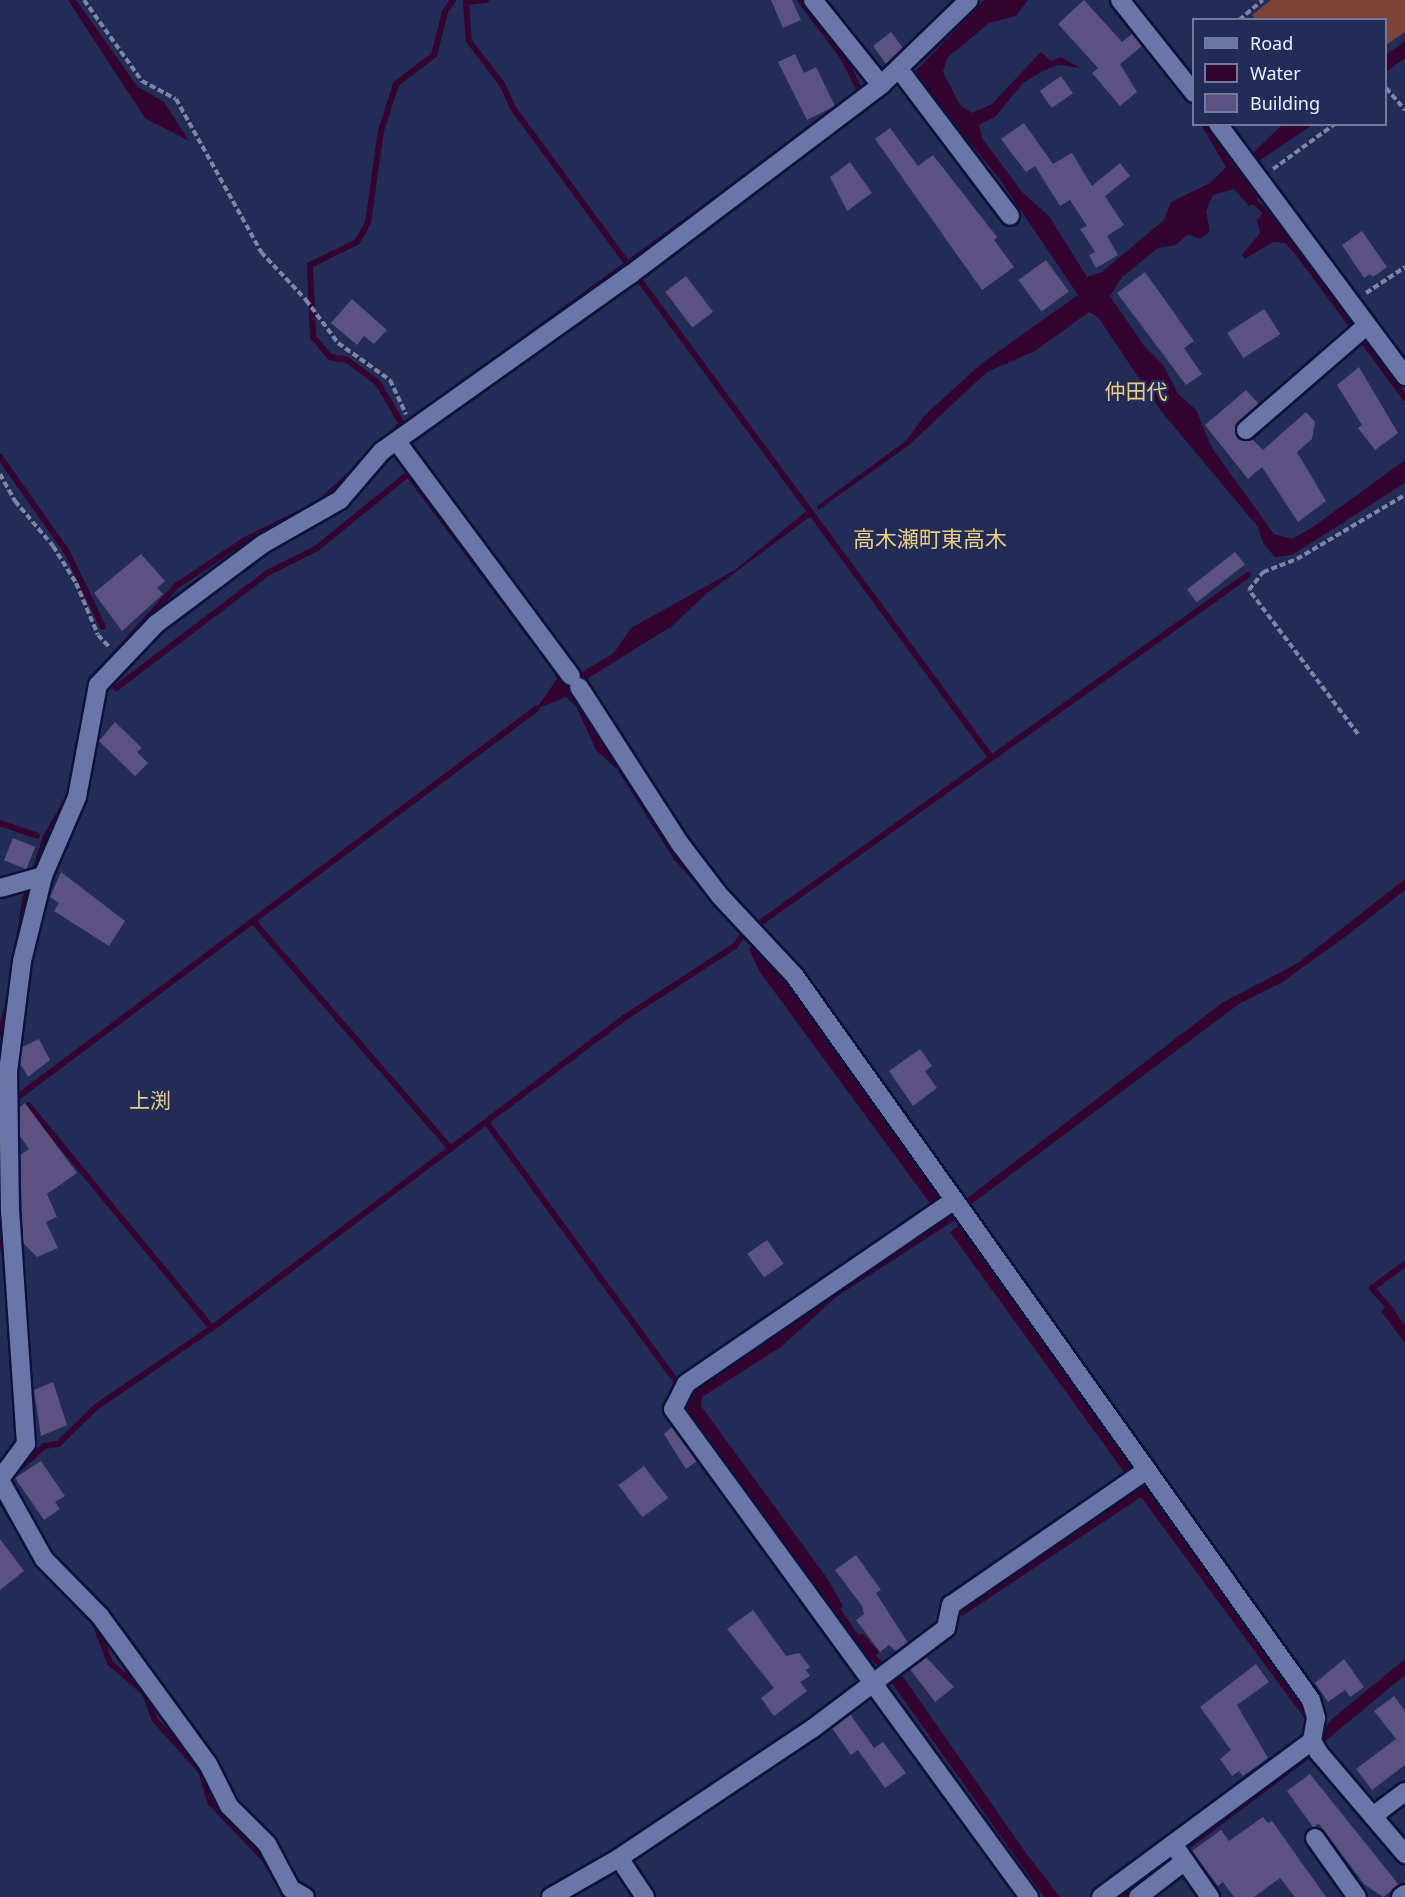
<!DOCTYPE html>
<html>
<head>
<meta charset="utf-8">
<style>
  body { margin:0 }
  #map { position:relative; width:1405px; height:1897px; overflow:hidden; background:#222c56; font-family:"Noto Sans","Noto Sans JP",sans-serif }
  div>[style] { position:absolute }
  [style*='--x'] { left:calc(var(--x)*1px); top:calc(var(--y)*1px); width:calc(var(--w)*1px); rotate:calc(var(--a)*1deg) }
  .green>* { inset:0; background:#7c4339 }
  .water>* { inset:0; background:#33042f }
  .stream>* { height:6px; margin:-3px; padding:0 3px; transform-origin:3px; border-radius:3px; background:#33042f }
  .building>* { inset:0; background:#5b5281; transform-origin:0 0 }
  .path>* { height:4px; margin-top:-2px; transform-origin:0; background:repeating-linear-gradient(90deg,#7d86a4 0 6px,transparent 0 9px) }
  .roads { filter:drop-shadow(2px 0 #0d123a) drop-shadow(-2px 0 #0d123a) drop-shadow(0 2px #0d123a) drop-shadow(0 -2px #0d123a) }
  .minor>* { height:18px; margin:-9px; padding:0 9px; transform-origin:9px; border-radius:9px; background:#6976a7 }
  span { translate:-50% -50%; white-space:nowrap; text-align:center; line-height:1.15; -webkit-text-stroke:4.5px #222c56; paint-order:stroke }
  .neighbourhood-label { font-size:21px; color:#e7ce82 }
  .quarter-label { font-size:22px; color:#e7ce82 }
  .legend { position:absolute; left:1192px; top:18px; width:195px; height:108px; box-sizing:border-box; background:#222c56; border:2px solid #727a9a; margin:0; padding:8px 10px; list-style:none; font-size:18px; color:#e9efff }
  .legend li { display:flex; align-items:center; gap:12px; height:30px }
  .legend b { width:30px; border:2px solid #727a9a }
</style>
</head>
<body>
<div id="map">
  <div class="green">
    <div style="clip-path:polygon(1271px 0,1405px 0,1405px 32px,1386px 45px,1386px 20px,1256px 19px,1252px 15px)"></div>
  </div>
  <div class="water">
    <div style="clip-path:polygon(68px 0,76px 0,137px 86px,164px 102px,189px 141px,145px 118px)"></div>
    <div style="clip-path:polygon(984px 0,1028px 0,1016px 16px,989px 23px,947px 58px,943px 72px,960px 105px,972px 113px,992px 104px,1041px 52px,1051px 61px,1061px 57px,1081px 68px,1058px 65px,1043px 71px,1023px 83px,995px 117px,979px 125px,982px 138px,1022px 192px,1049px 216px,1087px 277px,1102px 272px,1164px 220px,1171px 202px,1210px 183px,1226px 167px,1201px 125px,1208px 125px,1239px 166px,1282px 125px,1312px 125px,1249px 168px,1259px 192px,1256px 203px,1249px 206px,1234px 189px,1213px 195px,1206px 211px,1210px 231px,1200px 239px,1188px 234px,1176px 245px,1158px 248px,1122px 277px,1110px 296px,1144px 346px,1164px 366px,1178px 394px,1196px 410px,1212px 448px,1274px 534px,1292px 539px,1313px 527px,1405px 460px,1405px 483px,1292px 555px,1275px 557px,1263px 543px,1258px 527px,1161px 411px,1098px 317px,1089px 312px,1035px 351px,987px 372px,909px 445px,818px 510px,817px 506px,907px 440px,924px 416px,981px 364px,1078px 295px,1001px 181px,914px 73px)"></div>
    <div style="clip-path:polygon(1405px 41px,1405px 58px,1386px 72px,1386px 55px)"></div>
    <div style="clip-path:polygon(1265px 211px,1275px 216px,1305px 257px,1302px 262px,1285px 243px,1273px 242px,1245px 259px,1242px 255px,1260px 233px,1257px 220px)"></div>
    <div style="clip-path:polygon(805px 512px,811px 516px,706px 594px,672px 626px,582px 682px,577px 675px,614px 653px,631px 628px,735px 570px)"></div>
    <div style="clip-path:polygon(545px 655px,619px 761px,617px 769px,596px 750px,576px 706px,566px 697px,536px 709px,557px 679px)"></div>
    <div style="clip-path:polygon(1405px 879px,1405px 890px,1349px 934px,1281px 983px,1239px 1004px,970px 1205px,965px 1200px,1222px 1003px,1298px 963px)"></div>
    <div style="clip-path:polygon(754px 944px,790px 981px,944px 1198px,932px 1206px,760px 972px,749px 949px)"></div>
    <div style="clip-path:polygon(953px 1210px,958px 1218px,836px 1297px,781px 1347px,702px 1397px,701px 1406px,827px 1578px,843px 1606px,833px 1615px,686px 1413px,686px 1399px,704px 1380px)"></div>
    <div style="clip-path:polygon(961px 1224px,1128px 1456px,1134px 1472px,1127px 1476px,950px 1232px)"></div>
    <div style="clip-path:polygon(1389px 1304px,1405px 1325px,1405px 1343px,1381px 1311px)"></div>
    <div style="clip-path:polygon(1145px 1482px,1307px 1706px,1305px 1719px,1141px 1497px,962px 1616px,957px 1608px)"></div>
    <div style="clip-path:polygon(863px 1634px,879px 1652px,870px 1662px,848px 1635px)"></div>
    <div style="clip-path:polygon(1405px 1659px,1405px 1675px,1324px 1742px,1325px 1728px,1332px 1719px)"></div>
    <div style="clip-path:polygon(899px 1671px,1026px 1853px,1060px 1897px,1044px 1897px,889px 1679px)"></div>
  </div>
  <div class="stream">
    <div style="--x:486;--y:0;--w:20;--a:174"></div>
    <div style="--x:466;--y:2;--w:39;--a:86"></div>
    <div style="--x:469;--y:41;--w:54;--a:52.5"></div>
    <div style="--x:502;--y:84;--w:26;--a:65"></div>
    <div style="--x:513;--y:108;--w:805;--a:53.64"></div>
    <div style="--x:800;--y:0;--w:71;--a:53"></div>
    <div style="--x:843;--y:57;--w:40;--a:63.4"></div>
    <div style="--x:861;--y:93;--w:4;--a:146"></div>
    <div style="--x:1256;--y:203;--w:18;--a:45"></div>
    <div style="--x:1299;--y:254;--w:179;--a:53.6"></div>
    <div style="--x:497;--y:359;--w:275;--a:-36.1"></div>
    <div style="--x:389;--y:436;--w:18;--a:-43"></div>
    <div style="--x:402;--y:424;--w:48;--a:-120.3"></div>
    <div style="--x:378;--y:383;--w:39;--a:-143"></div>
    <div style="--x:347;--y:360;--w:17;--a:-170"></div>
    <div style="--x:330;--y:357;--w:26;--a:-130"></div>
    <div style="--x:313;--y:337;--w:72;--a:-92.4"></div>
    <div style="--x:310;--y:265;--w:52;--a:-26.1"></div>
    <div style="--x:357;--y:242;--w:22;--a:-60"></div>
    <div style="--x:368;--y:223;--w:93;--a:-82"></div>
    <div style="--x:381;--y:131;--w:49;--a:-72.3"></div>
    <div style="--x:396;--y:84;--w:48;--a:-37.3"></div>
    <div style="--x:434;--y:55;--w:44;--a:-75.7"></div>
    <div style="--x:445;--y:12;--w:14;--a:-56"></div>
    <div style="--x:0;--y:457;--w:116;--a:54.8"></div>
    <div style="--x:67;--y:552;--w:83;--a:64.4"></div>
    <div style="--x:320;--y:502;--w:43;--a:-42.2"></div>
    <div style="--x:101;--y:670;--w:113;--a:-48.2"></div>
    <div style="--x:176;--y:586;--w:83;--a:-33.7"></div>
    <div style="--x:245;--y:540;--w:68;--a:-26.2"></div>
    <div style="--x:116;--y:688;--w:192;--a:-37.2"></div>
    <div style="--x:269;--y:572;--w:54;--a:-26.6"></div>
    <div style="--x:317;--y:548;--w:117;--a:-39.1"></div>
    <div style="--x:408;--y:474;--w:201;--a:52.9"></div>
    <div style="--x:618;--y:765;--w:109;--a:57.8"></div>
    <div style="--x:676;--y:857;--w:103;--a:48.1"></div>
    <div style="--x:0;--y:823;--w:39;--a:19"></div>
    <div style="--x:253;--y:921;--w:302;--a:49"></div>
    <div style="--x:753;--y:928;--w:608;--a:-35.49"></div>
    <div style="--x:19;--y:939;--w:39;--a:-81"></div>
    <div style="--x:25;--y:900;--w:66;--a:-71.6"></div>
    <div style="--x:46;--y:837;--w:43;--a:-60.4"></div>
    <div style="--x:0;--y:1034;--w:35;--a:-75"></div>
    <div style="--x:19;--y:1096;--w:646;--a:-36.82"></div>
    <div style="--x:28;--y:1105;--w:289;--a:50.5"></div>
    <div style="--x:487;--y:1123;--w:330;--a:53.8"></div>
    <div style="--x:0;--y:1240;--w:6;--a:90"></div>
    <div style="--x:1392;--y:1311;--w:30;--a:-131"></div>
    <div style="--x:1372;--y:1288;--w:41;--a:-36"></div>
    <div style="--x:16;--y:1471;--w:38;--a:-41"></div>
    <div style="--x:45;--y:1446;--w:13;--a:-9"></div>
    <div style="--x:58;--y:1444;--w:53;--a:-44.2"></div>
    <div style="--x:96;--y:1407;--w:140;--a:-34.3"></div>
    <div style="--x:212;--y:1328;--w:516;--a:-36.96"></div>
    <div style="--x:624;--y:1018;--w:132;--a:-33"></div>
    <div style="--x:735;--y:946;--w:12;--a:-55"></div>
    <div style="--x:0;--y:1501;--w:11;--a:45"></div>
    <div style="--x:36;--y:1560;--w:35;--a:49"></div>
    <div style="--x:834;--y:1605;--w:44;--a:55.2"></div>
    <div style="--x:94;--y:1620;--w:46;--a:69.6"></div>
    <div style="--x:110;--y:1663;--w:46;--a:40.6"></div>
    <div style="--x:145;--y:1693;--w:29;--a:70"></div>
    <div style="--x:155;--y:1720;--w:69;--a:48"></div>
    <div style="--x:201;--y:1771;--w:34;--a:73"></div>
    <div style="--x:211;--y:1803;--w:80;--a:46.5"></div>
    <div style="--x:266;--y:1861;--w:41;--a:60.9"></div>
    <div style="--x:869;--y:1654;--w:23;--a:41"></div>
    <div style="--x:1120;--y:1897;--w:236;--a:-36.9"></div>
    <div style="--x:1309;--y:1755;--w:28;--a:-48"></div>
  </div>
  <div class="building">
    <div style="clip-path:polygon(771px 0,792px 0,801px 20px,783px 28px)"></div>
    <div style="clip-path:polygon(1084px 0,1122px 42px,1132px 34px,1142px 46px,1120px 64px,1137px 92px,1120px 106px,1092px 73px,1098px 68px,1058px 24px)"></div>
    <div style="clip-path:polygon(891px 32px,903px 48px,886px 64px,873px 46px)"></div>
    <div style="clip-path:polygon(795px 54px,804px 73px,816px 67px,835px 106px,807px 120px,778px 62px)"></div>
    <div style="left:1061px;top:76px;width:21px;height:26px;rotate:55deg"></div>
    <div style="clip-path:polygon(1024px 123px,1053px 164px,1072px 153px,1092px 186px,1120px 163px,1130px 176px,1105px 196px,1124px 225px,1107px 236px,1118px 255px,1096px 268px,1089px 255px,1095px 252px,1080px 229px,1087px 226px,1070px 200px,1060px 206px,1035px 166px,1026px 172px,1001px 139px)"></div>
    <div style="clip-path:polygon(890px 128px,918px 166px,933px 155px,997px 237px,994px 240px,1014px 267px,982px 290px,875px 139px)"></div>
    <div style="clip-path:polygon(850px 162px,872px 193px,847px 211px,830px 177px)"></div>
    <div style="clip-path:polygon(1362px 231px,1387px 267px,1373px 277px,1370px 274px,1364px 278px,1342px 245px)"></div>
    <div style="left:1046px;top:260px;width:39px;height:34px;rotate:54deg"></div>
    <div style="clip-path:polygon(1145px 272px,1194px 341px,1184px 348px,1202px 374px,1186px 385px,1117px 293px)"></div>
    <div style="left:686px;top:276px;width:45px;height:26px;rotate:53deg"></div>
    <div style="clip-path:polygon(352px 299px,387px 330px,374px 344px,364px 336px,357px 345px,331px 323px)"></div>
    <div style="left:1264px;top:309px;width:30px;height:44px;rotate:57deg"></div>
    <div style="clip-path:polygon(1359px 367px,1398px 433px,1375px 450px,1358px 428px,1362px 425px,1337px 385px)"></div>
    <div style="clip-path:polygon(1246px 390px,1259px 404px,1236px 426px,1242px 440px,1252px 439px,1263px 450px,1306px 412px,1315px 422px,1312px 439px,1297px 452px,1326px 501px,1298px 522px,1262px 467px,1248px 479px,1205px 425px)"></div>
    <div style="left:1235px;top:552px;width:16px;height:61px;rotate:52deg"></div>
    <div style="clip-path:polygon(141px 554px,165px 581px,157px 588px,163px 594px,122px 631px,94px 593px)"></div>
    <div style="clip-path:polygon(115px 722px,142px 748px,137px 752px,148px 763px,135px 776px,99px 741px)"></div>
    <div style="left:13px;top:838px;width:24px;height:24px;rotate:22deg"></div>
    <div style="clip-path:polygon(61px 872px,125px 921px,109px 946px,54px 911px,59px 903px,50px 897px)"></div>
    <div style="clip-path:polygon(39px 1039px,50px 1060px,28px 1077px,20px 1063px,22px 1047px)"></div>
    <div style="clip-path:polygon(920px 1049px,932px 1066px,925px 1071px,937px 1088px,913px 1106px,889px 1071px)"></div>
    <div style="clip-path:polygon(25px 1103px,77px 1173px,47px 1194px,57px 1217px,46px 1222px,58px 1248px,37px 1257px,23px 1243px,20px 1155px,29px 1149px,20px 1136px,20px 1107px)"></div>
    <div style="left:767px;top:1240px;width:29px;height:24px;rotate:55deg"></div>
    <div style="clip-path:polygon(53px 1382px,67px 1425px,41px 1436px,34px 1390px)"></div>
    <div style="clip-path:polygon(672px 1427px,697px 1461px,686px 1469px,664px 1434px)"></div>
    <div style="clip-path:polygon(41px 1461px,65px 1496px,55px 1502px,60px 1509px,44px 1520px,15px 1478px)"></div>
    <div style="left:644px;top:1466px;width:40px;height:32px;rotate:53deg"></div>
    <div style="clip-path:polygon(0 1539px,24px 1571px,0 1590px)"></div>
    <div style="clip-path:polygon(856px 1555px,881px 1590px,876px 1593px,908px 1643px,896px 1651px,889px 1645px,880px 1652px,856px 1620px,864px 1614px,862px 1606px,835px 1570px)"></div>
    <div style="clip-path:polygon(753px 1610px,786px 1656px,799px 1653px,810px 1667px,806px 1670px,810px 1676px,800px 1682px,807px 1691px,774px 1716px,761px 1698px,774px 1688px,727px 1629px)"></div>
    <div style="clip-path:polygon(926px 1657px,954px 1687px,935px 1702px,910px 1669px)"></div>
    <div style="clip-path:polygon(1344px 1659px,1364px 1687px,1350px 1697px,1345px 1690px,1328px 1702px,1315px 1683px)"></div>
    <div style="clip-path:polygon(1256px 1664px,1269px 1682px,1237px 1705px,1268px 1758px,1243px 1776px,1239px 1771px,1232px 1776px,1220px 1759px,1231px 1750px,1200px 1707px)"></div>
    <div style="clip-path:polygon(1394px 1696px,1405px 1711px,1405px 1765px,1372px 1790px,1356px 1769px,1396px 1739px,1374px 1711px)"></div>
    <div style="clip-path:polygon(850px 1714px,874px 1748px,883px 1742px,906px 1773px,885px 1788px,858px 1750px,851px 1755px,832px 1728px)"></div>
    <div style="clip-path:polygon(1310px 1774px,1399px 1885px,1383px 1897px,1364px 1884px,1319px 1824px,1313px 1827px,1287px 1791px)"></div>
    <div style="clip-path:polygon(1263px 1817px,1268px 1823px,1272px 1821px,1326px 1897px,1295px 1897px,1280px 1878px,1254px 1897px,1234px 1897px,1223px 1882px,1218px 1886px,1192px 1851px,1221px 1830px,1229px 1841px)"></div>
  </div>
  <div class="path">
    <div style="--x:84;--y:0;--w:100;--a:54.4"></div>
    <div style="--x:142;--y:81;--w:38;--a:28"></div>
    <div style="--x:176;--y:99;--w:175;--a:60.9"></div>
    <div style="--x:261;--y:252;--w:66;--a:46.8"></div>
    <div style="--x:306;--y:300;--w:54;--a:53.3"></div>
    <div style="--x:338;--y:343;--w:64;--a:35.4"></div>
    <div style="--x:390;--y:380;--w:38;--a:65"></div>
    <div style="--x:1239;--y:20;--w:31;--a:-40"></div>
    <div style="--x:1386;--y:88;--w:29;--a:49"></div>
    <div style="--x:1273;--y:169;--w:77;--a:-36"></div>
    <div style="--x:1366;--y:293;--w:47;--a:-33.7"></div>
    <div style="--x:0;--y:474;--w:31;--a:61"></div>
    <div style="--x:15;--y:501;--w:59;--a:49.8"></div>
    <div style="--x:53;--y:546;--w:44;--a:58.1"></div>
    <div style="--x:76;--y:583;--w:56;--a:67.1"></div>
    <div style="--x:98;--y:635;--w:16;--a:47"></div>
    <div style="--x:1358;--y:734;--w:181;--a:-127.1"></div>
    <div style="--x:1249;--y:590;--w:23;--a:-52"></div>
    <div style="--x:1263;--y:572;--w:36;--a:-21"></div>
    <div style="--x:1297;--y:559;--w:126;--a:-30.7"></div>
  </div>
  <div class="roads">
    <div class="minor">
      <div style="--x:813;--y:0;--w:109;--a:51.3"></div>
      <div style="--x:881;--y:85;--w:122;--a:-44"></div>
      <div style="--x:1120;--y:0;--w:119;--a:51.5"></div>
      <div style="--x:899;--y:69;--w:184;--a:52.9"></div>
      <div style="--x:1218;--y:124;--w:314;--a:53.4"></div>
      <div style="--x:1246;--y:430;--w:159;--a:-40.9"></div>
      <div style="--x:398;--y:443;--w:290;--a:53.4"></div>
      <div style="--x:579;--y:687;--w:188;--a:57.2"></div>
      <div style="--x:681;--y:845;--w:64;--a:52.6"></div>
      <div style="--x:720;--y:896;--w:108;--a:46.9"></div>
      <div style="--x:794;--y:975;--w:890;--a:54.51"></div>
      <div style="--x:1311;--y:1700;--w:19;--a:74"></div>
      <div style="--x:1316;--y:1718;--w:23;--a:100"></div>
      <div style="--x:1312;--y:1741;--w:14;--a:60"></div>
      <div style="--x:1319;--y:1753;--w:133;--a:49.6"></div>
      <div style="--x:0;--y:888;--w:45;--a:-15.6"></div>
      <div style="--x:953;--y:1201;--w:324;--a:145.6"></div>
      <div style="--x:686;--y:1384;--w:28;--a:117"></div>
      <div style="--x:673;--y:1409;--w:604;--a:53.89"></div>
      <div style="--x:0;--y:1479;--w:44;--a:-53.4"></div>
      <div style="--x:26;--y:1444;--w:233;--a:-93.9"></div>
      <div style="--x:10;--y:1212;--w:140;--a:-90.8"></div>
      <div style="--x:8;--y:1072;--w:112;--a:-82.8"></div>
      <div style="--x:22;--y:961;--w:88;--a:-76.1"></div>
      <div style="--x:43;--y:876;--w:86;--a:-66.7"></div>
      <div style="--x:77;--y:797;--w:114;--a:-79.4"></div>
      <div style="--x:98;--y:685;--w:84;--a:-46.4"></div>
      <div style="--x:156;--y:624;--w:134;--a:-36.8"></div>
      <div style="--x:263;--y:544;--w:89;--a:-29.7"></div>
      <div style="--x:340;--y:500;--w:65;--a:-49.4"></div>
      <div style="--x:382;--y:451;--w:304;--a:-35.4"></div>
      <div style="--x:630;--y:275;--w:315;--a:-37.1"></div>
      <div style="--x:0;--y:1480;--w:90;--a:60.9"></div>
      <div style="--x:44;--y:1559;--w:80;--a:45.5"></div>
      <div style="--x:100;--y:1616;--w:183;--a:53.9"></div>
      <div style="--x:208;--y:1764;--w:47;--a:63.4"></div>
      <div style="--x:229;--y:1806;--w:54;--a:45"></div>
      <div style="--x:267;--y:1844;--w:51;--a:61.9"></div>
      <div style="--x:291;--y:1889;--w:16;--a:30"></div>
      <div style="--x:1373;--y:1816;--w:40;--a:-37"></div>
      <div style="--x:1315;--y:1838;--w:72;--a:54.6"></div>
      <div style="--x:1173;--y:1844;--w:65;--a:55.1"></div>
      <div style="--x:619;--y:1858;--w:47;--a:56.3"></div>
      <div style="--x:551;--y:1897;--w:78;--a:-29.8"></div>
      <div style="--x:619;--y:1858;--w:232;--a:-33.8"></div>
      <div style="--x:812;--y:1729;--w:168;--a:-37"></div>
      <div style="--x:946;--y:1628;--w:24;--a:-78"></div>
      <div style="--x:951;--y:1605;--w:238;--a:-34.6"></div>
      <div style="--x:1101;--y:1897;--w:262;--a:-36.5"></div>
      <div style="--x:1138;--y:1897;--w:59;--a:-37.5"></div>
      <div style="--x:1401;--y:1897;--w:5;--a:-37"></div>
    </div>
  </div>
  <div class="neighbourhood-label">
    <span style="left:1136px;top:391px">仲田代</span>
    <span style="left:150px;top:1100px">上渕</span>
  </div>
  <div class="quarter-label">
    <span style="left:930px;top:539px">高木瀬町東高木</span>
  </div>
  <ul class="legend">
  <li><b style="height:8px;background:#6976a7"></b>Road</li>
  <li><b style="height:16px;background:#33042f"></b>Water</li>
  <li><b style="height:16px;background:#5b5281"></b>Building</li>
  </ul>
</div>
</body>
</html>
